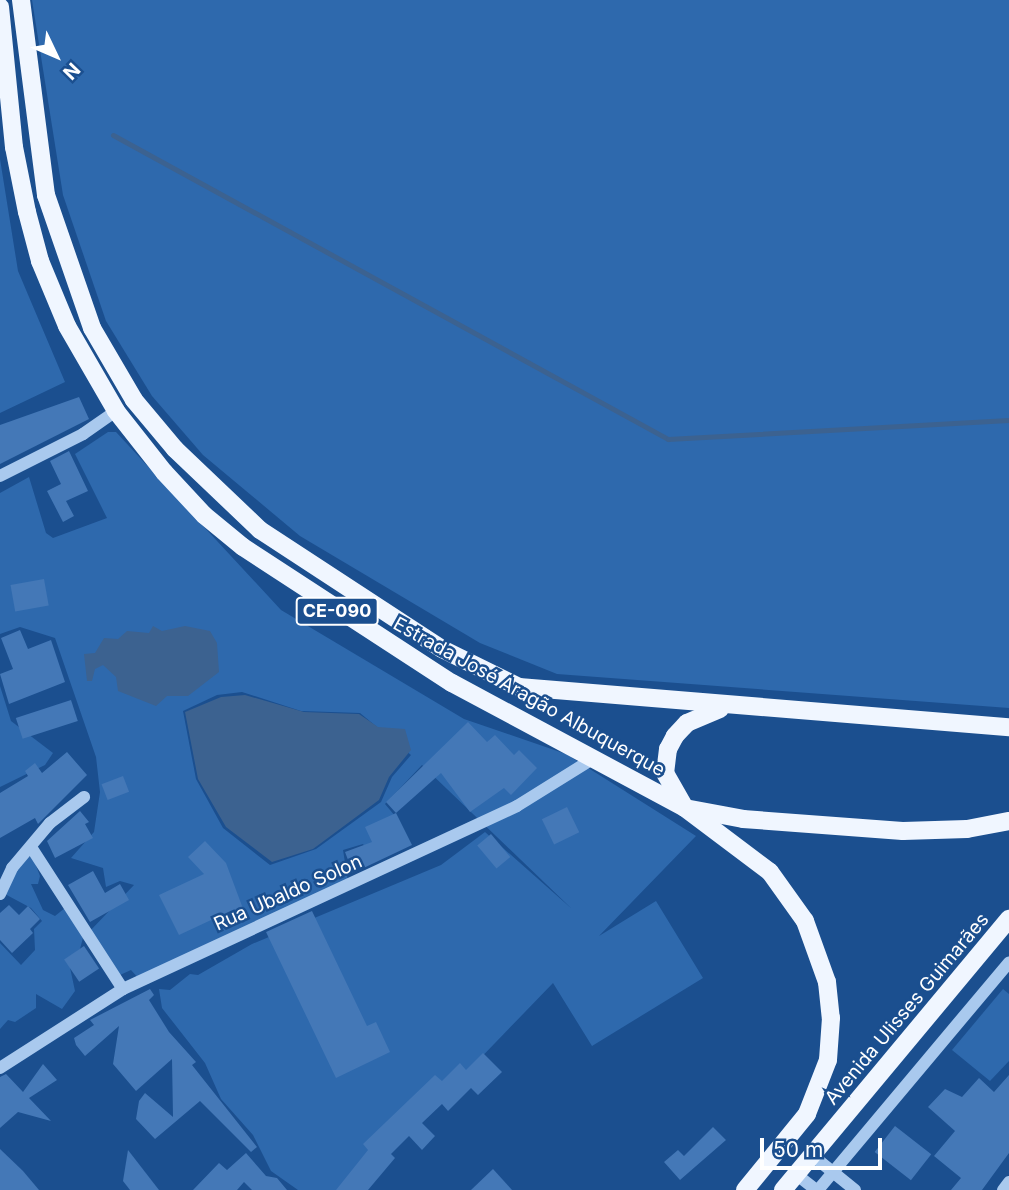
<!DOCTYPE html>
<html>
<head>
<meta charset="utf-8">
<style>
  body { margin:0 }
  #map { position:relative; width:1009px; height:1190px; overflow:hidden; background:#1b4f8f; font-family:Inter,sans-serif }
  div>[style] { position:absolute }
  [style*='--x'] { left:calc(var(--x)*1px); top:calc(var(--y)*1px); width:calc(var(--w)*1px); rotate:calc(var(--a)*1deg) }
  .green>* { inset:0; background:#2e69ad }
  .water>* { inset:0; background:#3c6290 }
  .stream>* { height:5px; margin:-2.5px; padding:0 2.5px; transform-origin:2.5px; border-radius:2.5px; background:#3c6290 }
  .building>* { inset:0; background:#4478b7; transform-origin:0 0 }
  .minor>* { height:12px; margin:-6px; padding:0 6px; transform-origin:6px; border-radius:6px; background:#a9c9ee }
  .major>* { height:18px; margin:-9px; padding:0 9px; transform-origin:9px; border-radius:9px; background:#f0f6ff }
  span { translate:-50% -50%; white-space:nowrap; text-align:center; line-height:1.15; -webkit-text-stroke:5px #1b4f8f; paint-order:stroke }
  .shield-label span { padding:2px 5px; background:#1b4f8f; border:2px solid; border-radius:5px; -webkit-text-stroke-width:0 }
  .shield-label { font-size:18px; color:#fff; font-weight:700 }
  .street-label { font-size:19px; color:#fff }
  .north { position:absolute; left:21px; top:21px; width:70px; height:70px; -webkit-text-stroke:5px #1b4f8f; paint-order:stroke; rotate:134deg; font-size:19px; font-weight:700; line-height:28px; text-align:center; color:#fff }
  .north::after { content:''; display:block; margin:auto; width:24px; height:32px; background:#fff; clip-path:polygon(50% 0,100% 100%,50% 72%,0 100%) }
  .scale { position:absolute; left:760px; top:1138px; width:122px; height:32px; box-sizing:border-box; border:4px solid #fff; border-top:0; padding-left:9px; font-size:21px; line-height:24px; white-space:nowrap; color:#fff; -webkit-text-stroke:5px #1b4f8f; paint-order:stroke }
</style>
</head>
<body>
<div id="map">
  <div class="green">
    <div style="clip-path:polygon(32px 0,1009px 0,1009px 708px,557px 674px,480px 643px,300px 536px,203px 455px,152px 396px,106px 321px,63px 195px)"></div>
    <div style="clip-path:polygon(0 159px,18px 271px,65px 382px,0 413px)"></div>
    <div style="clip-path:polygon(evenodd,108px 432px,116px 432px,281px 610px,464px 719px,566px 754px,696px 836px,599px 936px,656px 901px,703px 978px,592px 1046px,553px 983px,353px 1190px,298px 1190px,271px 1171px,253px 1135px,221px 1099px,205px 1063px,162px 1008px,159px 989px,170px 990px,190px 974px,198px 975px,252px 944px,441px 865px,485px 832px,572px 909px,422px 765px,385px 804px,400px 822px,369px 855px,363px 844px,343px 850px,348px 881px,139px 979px,131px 970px,120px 975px,89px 932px,134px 885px,120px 881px,106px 887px,103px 868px,71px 858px,94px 832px,100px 792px,96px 757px,55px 638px,20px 627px,0 634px,0 493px,29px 477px,46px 533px,53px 538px,107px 518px,75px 454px,108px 432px,242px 692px,301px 711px,360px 713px,411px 755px,392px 777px,381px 802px,316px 849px,270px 865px,223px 828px,196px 779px,183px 711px,217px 695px,242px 692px)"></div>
    <div style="clip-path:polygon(0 686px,11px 721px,53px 753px,45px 765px,0 787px)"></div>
    <div style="clip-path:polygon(32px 855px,40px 876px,38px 884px,31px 884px,43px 910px,55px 916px,65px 908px,84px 934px,80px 949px,68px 958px,75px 991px,62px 1009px,36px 994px,36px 1008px,15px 1022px,8px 1020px,0 1029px,0 943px,21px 965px,35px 950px,34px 929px,42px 921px,31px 908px,3px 893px,21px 863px)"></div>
    <div style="clip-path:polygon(1003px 989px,1009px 994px,1009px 1061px,990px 1081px,952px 1050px)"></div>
  </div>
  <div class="water">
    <div style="clip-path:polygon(153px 626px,162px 631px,185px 626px,210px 631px,217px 643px,219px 672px,188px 696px,167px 696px,156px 706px,118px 691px,116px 677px,103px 665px,95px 669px,92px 681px,87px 681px,84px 654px,95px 653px,104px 638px,118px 639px,127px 631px,149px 633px)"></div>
    <div style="clip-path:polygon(245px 695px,304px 712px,359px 714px,378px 727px,405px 729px,411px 750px,389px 777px,379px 800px,313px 849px,272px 862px,226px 827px,198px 779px,185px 712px,221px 697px)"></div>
  </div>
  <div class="stream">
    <div style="--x:113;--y:135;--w:633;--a:28.71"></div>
    <div style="--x:668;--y:439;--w:342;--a:-3.2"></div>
  </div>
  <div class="building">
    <div style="clip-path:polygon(79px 397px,89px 419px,0 464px,0 425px)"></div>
    <div style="clip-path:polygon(69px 451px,88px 491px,66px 501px,74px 516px,63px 522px,47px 491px,61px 484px,50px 461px)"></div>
    <div style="left:44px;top:579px;width:27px;height:34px;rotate:80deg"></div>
    <div style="clip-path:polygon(20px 630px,28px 649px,51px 640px,65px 682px,9px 704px,0 674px,13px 669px,1px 638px)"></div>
    <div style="left:71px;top:700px;width:22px;height:58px;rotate:72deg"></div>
    <div style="clip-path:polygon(468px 722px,487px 742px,495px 735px,514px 755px,519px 750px,537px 768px,511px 795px,504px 788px,470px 812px,441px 773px,396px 813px,386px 802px)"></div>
    <div style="clip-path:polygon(67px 752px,87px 775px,38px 824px,35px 818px,0 838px,0 793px,28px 776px,25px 771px,35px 763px,42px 773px)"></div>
    <div style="left:123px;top:776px;width:17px;height:23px;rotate:69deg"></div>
    <div style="left:567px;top:807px;width:28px;height:28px;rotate:64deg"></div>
    <div style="clip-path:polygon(80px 811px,89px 822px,85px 824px,93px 838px,55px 858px,47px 841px)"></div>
    <div style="clip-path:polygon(396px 813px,412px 845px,353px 873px,345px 852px,372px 842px,365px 827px)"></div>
    <div style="left:491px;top:834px;width:30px;height:18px;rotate:50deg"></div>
    <div style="clip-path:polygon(205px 841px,226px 863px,245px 914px,228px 922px,224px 914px,179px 935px,159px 895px,204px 874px,188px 857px)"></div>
    <div style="clip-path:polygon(93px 871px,105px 893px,120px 884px,129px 900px,90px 922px,68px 885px)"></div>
    <div style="clip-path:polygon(9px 905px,19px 915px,28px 906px,40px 919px,30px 929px,33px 933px,12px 953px,0 940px,0 913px)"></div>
    <div style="clip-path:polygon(312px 911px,367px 1026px,376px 1022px,390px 1052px,336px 1078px,266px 932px)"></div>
    <div style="left:84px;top:946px;width:27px;height:24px;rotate:56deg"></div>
    <div style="clip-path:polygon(150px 989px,154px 995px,149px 1000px,169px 1032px,196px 1062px,192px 1065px,257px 1147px,251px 1152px,200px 1101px,155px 1139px,136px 1119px,139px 1101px,145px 1093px,173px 1117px,172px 1059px,136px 1091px,113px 1064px,119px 1026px,85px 1056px,76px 1045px,74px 1038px,94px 1025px,90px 1020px)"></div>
    <div style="clip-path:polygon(483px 1053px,502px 1072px,478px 1095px,471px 1088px,448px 1111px,442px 1104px,422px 1123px,435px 1136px,422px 1150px,409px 1136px,391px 1154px,395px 1158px,368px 1190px,336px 1190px,368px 1150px,363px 1144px,435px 1075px,442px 1081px,460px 1063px,466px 1070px)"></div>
    <div style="clip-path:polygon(43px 1064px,57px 1080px,29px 1098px,51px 1121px,18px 1112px,0 1128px,0 1077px,6px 1074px,23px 1092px)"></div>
    <div style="clip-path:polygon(1009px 1075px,1009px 1153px,982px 1190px,951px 1190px,961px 1178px,934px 1156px,955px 1131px,928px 1107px,945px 1089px,962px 1097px,979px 1078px,994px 1092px)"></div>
    <div style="left:895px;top:1126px;width:46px;height:33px;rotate:38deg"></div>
    <div style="clip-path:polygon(713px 1127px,726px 1140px,680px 1180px,664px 1162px,678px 1150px,684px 1156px)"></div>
    <div style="clip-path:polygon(0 1149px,23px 1171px,39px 1190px,0 1190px)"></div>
    <div style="clip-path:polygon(128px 1150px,159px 1190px,130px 1190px,123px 1181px)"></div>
    <div style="clip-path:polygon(246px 1153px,266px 1176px,277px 1178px,287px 1190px,252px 1190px,244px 1182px,237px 1190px,193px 1190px,219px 1163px,227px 1170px)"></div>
    <div style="clip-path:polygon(493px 1169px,512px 1190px,471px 1190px)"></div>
  </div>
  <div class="minor">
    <div style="--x:0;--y:476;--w:93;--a:-26.8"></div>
    <div style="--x:83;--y:434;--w:40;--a:-34.9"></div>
    <div style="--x:31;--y:847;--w:169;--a:57.1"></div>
    <div style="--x:0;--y:894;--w:29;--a:-65"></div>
    <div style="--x:12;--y:868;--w:59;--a:-49.8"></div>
    <div style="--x:50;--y:823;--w:43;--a:-37.4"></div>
    <div style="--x:0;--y:1068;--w:146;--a:-32.7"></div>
    <div style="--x:123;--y:989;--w:434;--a:-24.9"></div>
    <div style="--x:517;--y:806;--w:91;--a:-31.9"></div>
    <div style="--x:813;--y:1156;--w:54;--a:39"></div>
    <div style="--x:797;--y:1175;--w:24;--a:38"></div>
    <div style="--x:818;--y:1190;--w:297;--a:-50"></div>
    <div style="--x:1003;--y:1190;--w:10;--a:-53"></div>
  </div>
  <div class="major">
    <div style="--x:21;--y:0;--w:197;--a:82.7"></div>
    <div style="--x:46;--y:195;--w:141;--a:70.9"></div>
    <div style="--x:92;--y:328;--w:83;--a:59.7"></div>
    <div style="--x:134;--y:400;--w:64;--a:50.1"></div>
    <div style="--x:175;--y:449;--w:117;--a:43.6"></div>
    <div style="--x:260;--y:530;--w:217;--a:33.2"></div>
    <div style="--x:442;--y:649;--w:86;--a:26.3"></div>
    <div style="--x:519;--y:687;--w:492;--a:4.7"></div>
    <div style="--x:0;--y:7;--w:141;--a:84.3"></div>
    <div style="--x:14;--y:147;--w:66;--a:78.7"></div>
    <div style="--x:27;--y:212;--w:51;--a:75.1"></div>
    <div style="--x:40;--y:261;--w:70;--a:67.4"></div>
    <div style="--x:67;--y:326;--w:98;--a:60"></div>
    <div style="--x:116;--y:411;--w:78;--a:51.8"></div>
    <div style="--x:164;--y:472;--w:59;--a:47.1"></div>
    <div style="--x:204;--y:515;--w:50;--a:39.4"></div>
    <div style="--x:243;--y:547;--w:249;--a:33.1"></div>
    <div style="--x:452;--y:683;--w:264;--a:28.2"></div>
    <div style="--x:685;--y:808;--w:59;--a:10.7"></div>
    <div style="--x:743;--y:819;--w:160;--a:4.3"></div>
    <div style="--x:903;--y:831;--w:64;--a:-1.8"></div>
    <div style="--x:967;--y:829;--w:43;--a:-10.8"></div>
    <div style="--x:720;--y:709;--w:36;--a:157"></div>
    <div style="--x:687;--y:723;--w:18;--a:133"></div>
    <div style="--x:675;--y:736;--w:15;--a:118"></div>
    <div style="--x:668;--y:749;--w:24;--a:97"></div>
    <div style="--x:665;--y:773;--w:40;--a:60.3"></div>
    <div style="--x:685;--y:808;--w:106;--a:37"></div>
    <div style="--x:770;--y:872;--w:60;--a:54.5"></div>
    <div style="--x:805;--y:921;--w:65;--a:70.2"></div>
    <div style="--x:827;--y:982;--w:36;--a:84"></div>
    <div style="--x:831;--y:1018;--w:42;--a:94.1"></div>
    <div style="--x:828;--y:1060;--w:58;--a:111.3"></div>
    <div style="--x:807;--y:1114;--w:98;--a:129.2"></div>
    <div style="--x:783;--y:1190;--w:353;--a:-50.2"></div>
  </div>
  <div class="shield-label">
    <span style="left:337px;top:611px">CE-090</span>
  </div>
  <div class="street-label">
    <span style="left:529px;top:697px;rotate:29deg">Estrada José Aragão Albuquerque</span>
    <span style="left:288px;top:893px;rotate:-24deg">Rua Ubaldo Solon</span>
    <span style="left:907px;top:1009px;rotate:-50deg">Avenida Ulisses Guimarães</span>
  </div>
  <div class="north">N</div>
  <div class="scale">50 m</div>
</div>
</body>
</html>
